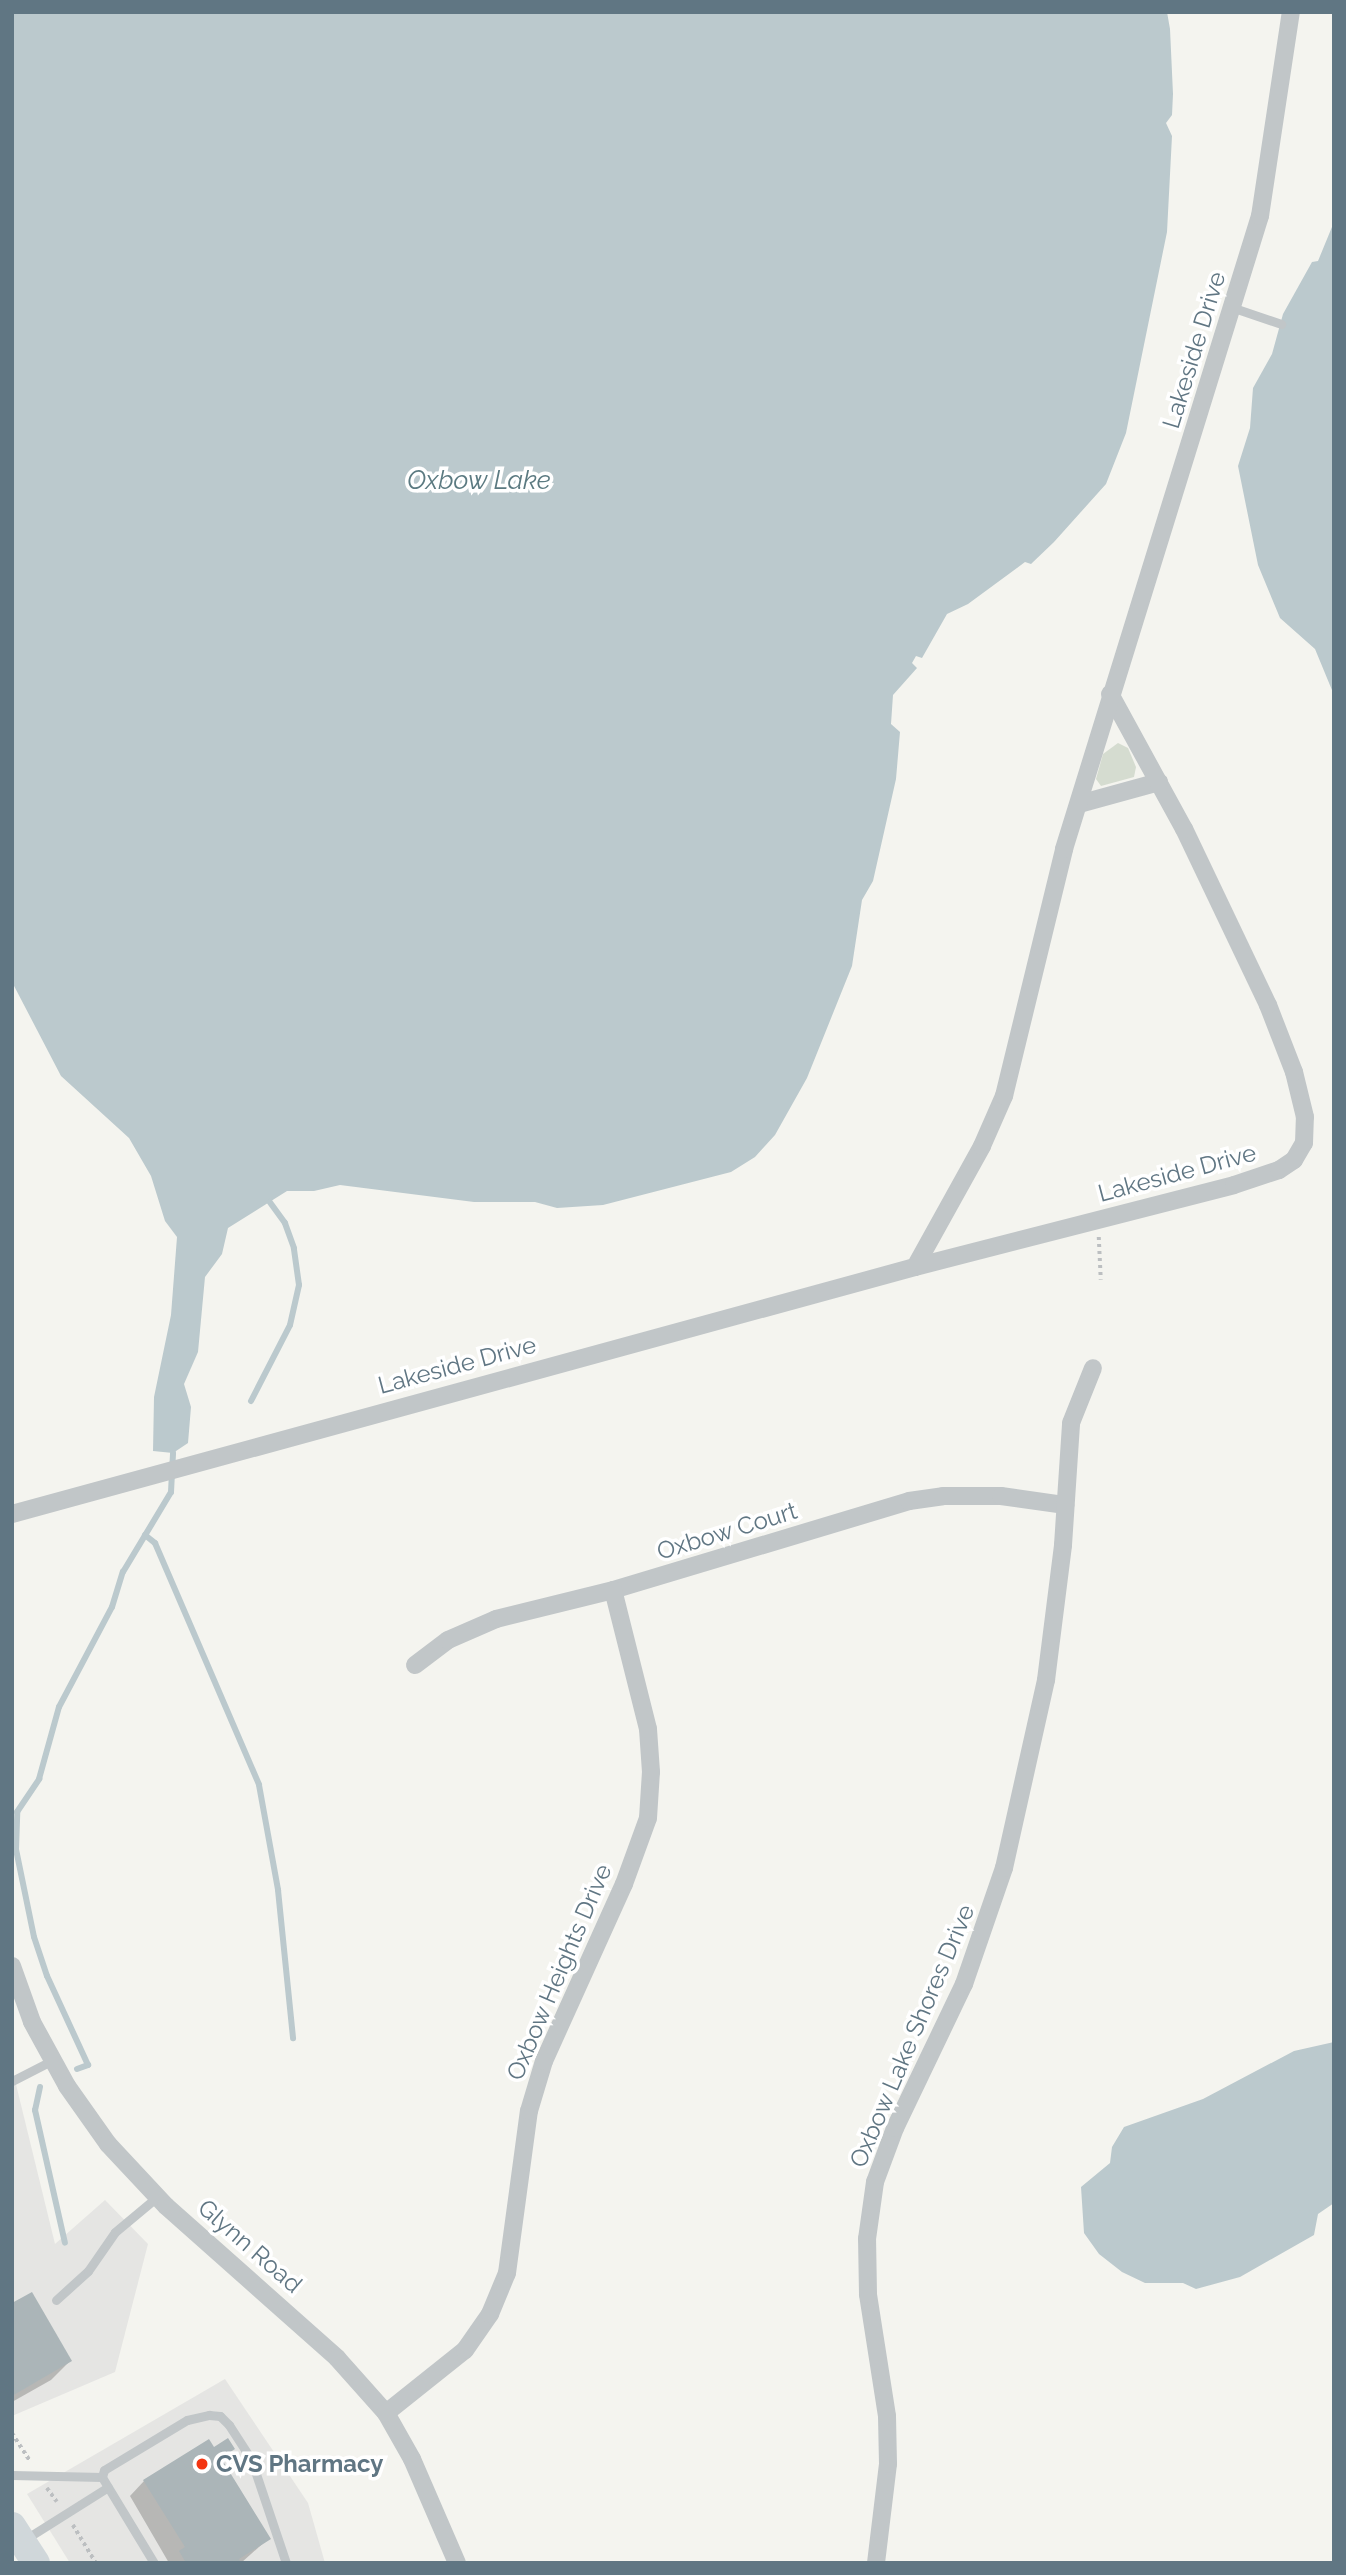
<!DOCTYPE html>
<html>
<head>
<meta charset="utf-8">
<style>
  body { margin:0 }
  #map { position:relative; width:1346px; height:2575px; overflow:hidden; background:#f4f4ef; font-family:Raleway,sans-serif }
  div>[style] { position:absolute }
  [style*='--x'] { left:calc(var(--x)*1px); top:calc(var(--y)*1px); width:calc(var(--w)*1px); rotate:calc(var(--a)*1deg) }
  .built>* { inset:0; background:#e5e5e3 }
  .green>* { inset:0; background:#d5dcd0 }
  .water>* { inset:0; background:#bbc9cd }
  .shadow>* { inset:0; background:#0003 }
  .stream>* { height:6px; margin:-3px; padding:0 3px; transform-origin:3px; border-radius:3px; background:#bbc9cd }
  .building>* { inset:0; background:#abb5b8 }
  .path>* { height:3.5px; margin-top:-1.75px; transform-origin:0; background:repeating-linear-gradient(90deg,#bcbfc1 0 3.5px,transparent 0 7px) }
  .service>* { height:9px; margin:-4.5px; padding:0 4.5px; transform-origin:4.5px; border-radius:4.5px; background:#c1c6c8 }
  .minor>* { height:18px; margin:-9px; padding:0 9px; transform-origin:9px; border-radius:9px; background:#c1c6c8 }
  .trunk>* { height:28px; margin:-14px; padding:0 14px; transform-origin:14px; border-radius:14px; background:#d0d7da }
  .dots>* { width:19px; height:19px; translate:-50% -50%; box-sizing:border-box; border:4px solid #fff; border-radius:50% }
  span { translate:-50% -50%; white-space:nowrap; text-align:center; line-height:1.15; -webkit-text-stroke:7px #fff; paint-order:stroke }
  .street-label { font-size:24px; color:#607683 }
  .poi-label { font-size:24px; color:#607683; font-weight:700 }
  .left { translate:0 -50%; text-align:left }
  .water-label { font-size:26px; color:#5b7a81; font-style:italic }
  .frame { position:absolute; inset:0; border:14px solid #607683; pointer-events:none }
</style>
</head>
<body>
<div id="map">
  <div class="built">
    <div style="clip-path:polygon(12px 2068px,55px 2244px,105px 2200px,148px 2244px,115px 2372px,12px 2416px)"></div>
    <div style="clip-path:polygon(225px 2379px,308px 2503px,325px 2563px,70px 2563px,27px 2494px)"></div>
  </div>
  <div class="green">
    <div style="clip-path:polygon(1118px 743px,1128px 748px,1136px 767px,1134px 777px,1101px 786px,1096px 779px,1103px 754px)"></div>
  </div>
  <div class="water">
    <div style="clip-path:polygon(12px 12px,1167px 12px,1170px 29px,1173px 94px,1172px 115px,1166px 123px,1172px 136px,1167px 232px,1126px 433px,1106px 484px,1054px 542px,1031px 564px,1025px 562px,968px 604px,947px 614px,922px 658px,916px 656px,912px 663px,917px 668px,893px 695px,891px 724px,900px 732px,896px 779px,873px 881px,862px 900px,852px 966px,807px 1078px,775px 1135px,755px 1157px,731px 1172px,603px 1205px,557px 1208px,535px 1202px,474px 1202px,340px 1185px,314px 1191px,287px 1191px,228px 1228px,222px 1254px,205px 1277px,198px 1352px,184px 1384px,191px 1407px,188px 1443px,173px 1453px,153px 1451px,154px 1397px,171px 1315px,177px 1237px,165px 1221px,151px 1176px,129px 1138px,61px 1076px,12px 982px)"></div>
    <div style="clip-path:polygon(1334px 222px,1334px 695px,1315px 649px,1280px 618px,1258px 565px,1238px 466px,1250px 428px,1253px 388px,1272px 354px,1283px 314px,1312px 262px,1318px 261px)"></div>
    <div style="clip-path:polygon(1334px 2042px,1334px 2203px,1318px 2214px,1314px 2235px,1240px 2277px,1196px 2289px,1183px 2283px,1145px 2283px,1122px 2272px,1099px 2254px,1084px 2233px,1081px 2187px,1110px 2163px,1112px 2147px,1124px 2127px,1203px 2099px,1294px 2051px)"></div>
  </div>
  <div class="shadow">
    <div style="clip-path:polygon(12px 2306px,70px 2361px,51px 2380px,12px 2402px)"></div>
    <div style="clip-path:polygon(213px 2449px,233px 2449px,221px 2461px,269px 2538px,241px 2563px,169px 2563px,130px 2496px,144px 2481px)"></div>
  </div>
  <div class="stream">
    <div style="--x:251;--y:1401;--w:85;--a:-62.8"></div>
    <div style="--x:290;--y:1325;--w:41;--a:-77.3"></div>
    <div style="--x:299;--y:1285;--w:37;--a:-98"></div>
    <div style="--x:294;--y:1248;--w:27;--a:-110"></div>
    <div style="--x:285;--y:1223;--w:26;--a:-126"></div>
    <div style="--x:145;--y:1535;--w:13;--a:39"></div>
    <div style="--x:155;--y:1543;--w:263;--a:66.7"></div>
    <div style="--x:259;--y:1785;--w:107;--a:79.7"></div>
    <div style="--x:278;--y:1890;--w:149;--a:84.2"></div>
    <div style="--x:77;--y:2069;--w:12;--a:-20"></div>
    <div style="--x:88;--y:2065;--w:98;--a:-114.7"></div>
    <div style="--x:47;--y:1976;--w:41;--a:-108.4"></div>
    <div style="--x:34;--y:1937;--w:90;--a:-101.6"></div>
    <div style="--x:16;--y:1849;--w:37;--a:-88"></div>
    <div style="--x:17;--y:1812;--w:40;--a:-56"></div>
    <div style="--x:39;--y:1779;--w:75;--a:-74.5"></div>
    <div style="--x:59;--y:1707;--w:113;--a:-62.1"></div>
    <div style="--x:112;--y:1607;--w:37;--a:-73"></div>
    <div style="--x:123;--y:1572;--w:93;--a:-59"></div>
    <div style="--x:171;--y:1492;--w:39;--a:-87"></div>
    <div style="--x:40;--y:2087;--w:24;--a:102"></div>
    <div style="--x:35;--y:2110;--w:136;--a:77.3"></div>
  </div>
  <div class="building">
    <div style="clip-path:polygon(32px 2292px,72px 2361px,12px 2396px,12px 2303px)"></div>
    <div style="clip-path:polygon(228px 2438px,235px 2449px,221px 2458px,271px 2539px,239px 2559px,241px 2563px,186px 2563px,179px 2551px,185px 2547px,143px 2480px,209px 2439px,214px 2447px)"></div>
  </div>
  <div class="path">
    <div style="--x:1099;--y:1237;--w:43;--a:87.3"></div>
    <div style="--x:12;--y:2433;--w:33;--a:57"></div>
    <div style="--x:47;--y:2488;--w:17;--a:54"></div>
    <div style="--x:73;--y:2525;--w:44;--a:58.8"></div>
  </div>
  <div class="service">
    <div style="--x:1234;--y:308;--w:50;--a:18.8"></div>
    <div style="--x:12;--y:2081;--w:46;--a:-27.1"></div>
    <div style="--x:56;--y:2300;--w:43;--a:-42.2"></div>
    <div style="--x:88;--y:2271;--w:47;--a:-55.3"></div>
    <div style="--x:115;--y:2232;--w:55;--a:-39.8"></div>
    <div style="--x:12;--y:2475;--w:90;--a:1.3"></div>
    <div style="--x:24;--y:2540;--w:99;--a:-32.2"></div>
    <div style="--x:154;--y:2563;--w:100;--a:-121.2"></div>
    <div style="--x:102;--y:2477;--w:7;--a:-74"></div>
    <div style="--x:104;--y:2470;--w:97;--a:-31.1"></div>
    <div style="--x:187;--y:2420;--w:23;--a:-13"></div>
    <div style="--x:209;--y:2415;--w:11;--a:5"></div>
    <div style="--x:220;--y:2416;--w:13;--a:45"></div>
    <div style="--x:229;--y:2425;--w:40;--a:57.1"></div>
    <div style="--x:251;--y:2459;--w:110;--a:71.4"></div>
  </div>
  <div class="minor">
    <div style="--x:1079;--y:804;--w:83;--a:-15.4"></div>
    <div style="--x:915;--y:1267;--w:329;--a:-14.4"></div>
    <div style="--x:1234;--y:1185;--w:47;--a:-18.4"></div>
    <div style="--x:1279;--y:1170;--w:18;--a:-34"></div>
    <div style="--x:1294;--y:1160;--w:20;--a:-60"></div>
    <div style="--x:1304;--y:1143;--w:26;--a:-88"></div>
    <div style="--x:1305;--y:1117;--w:46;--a:-103.7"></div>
    <div style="--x:1294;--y:1072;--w:72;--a:-111.2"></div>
    <div style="--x:1268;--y:1005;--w:195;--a:-115.5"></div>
    <div style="--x:1184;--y:829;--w:154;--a:-118.7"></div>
    <div style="--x:12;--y:1514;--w:936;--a:-15.3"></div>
    <div style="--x:915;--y:1267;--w:138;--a:-61"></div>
    <div style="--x:982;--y:1146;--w:55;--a:-66.3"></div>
    <div style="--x:1004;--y:1096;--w:254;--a:-76.3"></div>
    <div style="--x:1064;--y:849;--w:663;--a:-72.8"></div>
    <div style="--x:1260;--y:216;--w:206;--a:-81.4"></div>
    <div style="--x:415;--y:1665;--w:41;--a:-37.1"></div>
    <div style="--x:448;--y:1640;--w:52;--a:-23.6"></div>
    <div style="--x:496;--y:1619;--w:121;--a:-13.9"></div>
    <div style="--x:613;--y:1590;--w:309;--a:-16.7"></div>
    <div style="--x:909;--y:1501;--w:34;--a:-8"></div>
    <div style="--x:943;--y:1496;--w:58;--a:0"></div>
    <div style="--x:1001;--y:1496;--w:65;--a:8"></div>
    <div style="--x:12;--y:1966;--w:59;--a:70.3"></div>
    <div style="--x:32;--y:2022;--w:73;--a:61.3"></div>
    <div style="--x:67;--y:2086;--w:71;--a:54.7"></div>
    <div style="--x:108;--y:2144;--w:85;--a:46.9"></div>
    <div style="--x:166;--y:2206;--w:229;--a:41.6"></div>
    <div style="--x:337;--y:2358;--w:74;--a:48.3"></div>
    <div style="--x:386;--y:2413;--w:53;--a:60.5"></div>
    <div style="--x:412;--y:2459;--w:113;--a:66.6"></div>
    <div style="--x:386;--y:2413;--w:101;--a:-38.6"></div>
    <div style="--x:465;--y:2350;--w:44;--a:-55.2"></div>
    <div style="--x:490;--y:2314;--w:44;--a:-67.5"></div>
    <div style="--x:507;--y:2273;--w:163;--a:-82.3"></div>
    <div style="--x:529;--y:2111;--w:52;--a:-73.3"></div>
    <div style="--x:544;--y:2061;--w:194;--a:-65.7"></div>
    <div style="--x:624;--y:1884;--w:70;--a:-70"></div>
    <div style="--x:648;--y:1818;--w:46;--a:-86.3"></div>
    <div style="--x:651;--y:1772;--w:43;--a:-94"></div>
    <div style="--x:648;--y:1729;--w:143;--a:-104.1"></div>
    <div style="--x:876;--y:2563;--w:100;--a:-83.1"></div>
    <div style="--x:888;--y:2464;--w:48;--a:-91.2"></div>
    <div style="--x:887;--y:2416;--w:123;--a:-98.9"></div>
    <div style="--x:868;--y:2294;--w:55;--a:-91"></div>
    <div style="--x:867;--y:2239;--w:58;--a:-82"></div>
    <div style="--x:875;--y:2182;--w:58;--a:-69.7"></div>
    <div style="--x:895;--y:2128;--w:160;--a:-64.4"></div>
    <div style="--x:964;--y:1984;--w:123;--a:-71"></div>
    <div style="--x:1004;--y:1868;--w:193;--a:-77.4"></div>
    <div style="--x:1046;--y:1680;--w:136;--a:-82.8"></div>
    <div style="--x:1063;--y:1545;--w:122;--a:-86.2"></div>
    <div style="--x:1071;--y:1423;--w:59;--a:-68.2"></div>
  </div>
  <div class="trunk">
    <div style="--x:12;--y:2526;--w:44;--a:57"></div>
  </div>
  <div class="dots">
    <div style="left:202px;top:2464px;background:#f33511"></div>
  </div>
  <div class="street-label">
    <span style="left:1194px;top:350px;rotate:-73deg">Lakeside Drive</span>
    <span style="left:1177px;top:1173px;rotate:-15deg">Lakeside Drive</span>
    <span style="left:457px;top:1365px;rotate:-15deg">Lakeside Drive</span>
    <span style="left:727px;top:1531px;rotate:-17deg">Oxbow Court</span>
    <span style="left:559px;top:1972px;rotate:-67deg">Oxbow Heights Drive</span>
    <span style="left:912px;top:2036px;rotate:-67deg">Oxbow Lake Shores Drive</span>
    <span style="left:250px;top:2246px;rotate:41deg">Glynn Road</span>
  </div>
  <div class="poi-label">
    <span class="left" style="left:216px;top:2464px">CVS Pharmacy</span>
  </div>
  <div class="water-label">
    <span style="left:479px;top:481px">Oxbow Lake</span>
  </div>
  <div class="frame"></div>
</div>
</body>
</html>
